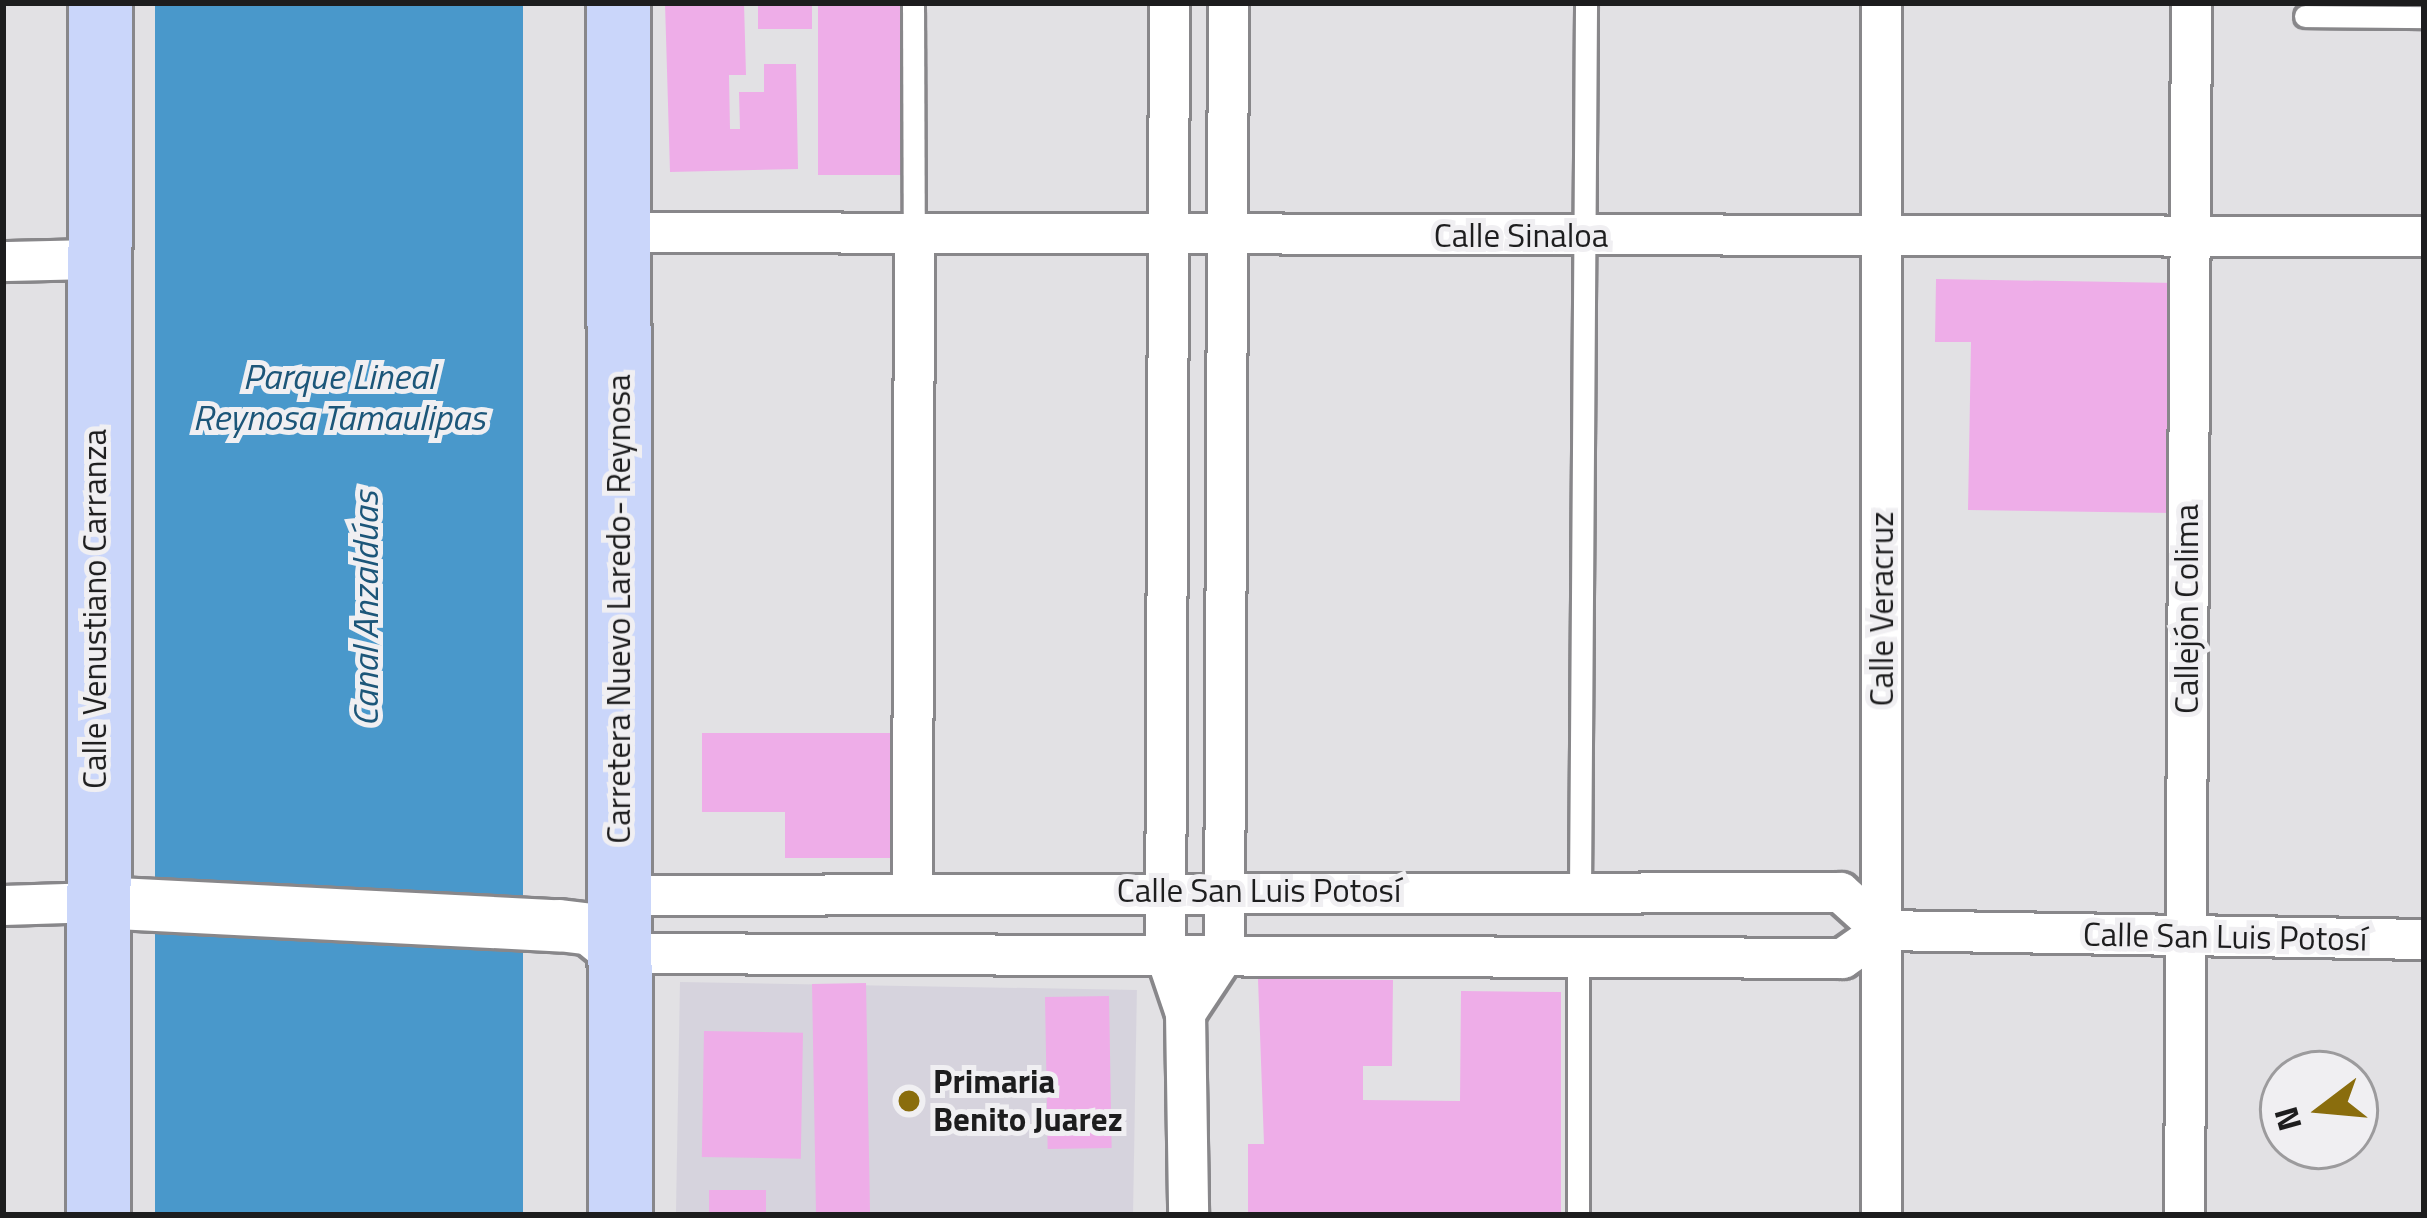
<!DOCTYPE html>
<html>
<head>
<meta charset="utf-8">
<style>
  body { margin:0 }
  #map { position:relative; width:2427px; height:1218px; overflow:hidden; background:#e2e1e4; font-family:"Titillium Web",sans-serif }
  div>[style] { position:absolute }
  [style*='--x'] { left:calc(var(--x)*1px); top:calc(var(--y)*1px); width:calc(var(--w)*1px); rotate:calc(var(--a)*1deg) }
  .built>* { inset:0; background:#d6d3dd; transform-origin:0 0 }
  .water>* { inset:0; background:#4998cb; transform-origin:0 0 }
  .building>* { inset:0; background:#eeade8; transform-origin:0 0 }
  .roads { filter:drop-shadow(3px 0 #88878a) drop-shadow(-3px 0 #88878a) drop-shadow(0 3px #88878a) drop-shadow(0 -3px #88878a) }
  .service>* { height:21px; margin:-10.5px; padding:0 10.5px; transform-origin:10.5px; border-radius:10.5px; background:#fff }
  .minor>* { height:39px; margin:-19.5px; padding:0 19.5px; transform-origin:19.5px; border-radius:19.5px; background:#fff }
  .tertiary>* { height:51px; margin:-25.5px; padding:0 25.5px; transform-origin:25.5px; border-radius:25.5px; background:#fff }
  .primary>* { height:63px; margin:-31.5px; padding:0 31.5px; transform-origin:31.5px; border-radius:31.5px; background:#cad6fa }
  .dots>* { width:33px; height:33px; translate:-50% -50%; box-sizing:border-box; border:6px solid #f0eff2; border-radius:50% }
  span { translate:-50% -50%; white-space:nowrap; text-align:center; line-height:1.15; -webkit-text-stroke:10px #f0eff2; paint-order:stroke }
  .street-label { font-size:33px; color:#1d1d1e }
  .poi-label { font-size:33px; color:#1d1d1e; font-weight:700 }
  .left { translate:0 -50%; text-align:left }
  .water-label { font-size:36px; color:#1c5679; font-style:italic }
  .frame { position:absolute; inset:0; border:6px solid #1d1d1e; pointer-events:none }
  .north { position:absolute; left:2259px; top:1050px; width:120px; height:120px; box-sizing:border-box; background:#f0eff2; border:3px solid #9c9b9d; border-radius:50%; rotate:254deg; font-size:33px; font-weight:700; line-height:48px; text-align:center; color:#1d1d1e }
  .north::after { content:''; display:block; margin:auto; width:42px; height:54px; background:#8a6d0d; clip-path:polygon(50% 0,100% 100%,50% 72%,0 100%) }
</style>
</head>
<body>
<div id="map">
  <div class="built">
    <div style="left:680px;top:982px;width:457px;height:233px;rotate:1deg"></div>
  </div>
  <div class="water">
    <div style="left:155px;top:3px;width:368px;height:1212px"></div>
  </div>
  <div class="building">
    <div style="clip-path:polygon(665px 3px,744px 3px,746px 75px,729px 75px,730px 129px,740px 129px,739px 92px,764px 92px,764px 64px,796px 64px,798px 169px,670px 172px)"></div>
    <div style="left:758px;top:3px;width:54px;height:26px"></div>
    <div style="left:818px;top:3px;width:87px;height:172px"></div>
    <div style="clip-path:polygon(1936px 279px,2176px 283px,2173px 513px,1968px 510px,1971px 342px,1935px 342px)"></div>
    <div style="clip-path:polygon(702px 733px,898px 733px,899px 858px,785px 858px,785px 812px,702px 812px)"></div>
    <div style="clip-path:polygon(1258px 979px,1393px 980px,1392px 1066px,1363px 1066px,1363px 1100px,1460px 1101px,1461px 991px,1561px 992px,1561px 1215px,1248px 1215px,1248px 1144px,1264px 1144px)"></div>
    <div style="left:866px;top:983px;width:232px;height:54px;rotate:89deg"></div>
    <div style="left:1109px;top:996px;width:152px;height:64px;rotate:89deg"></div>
    <div style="left:704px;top:1031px;width:99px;height:126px;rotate:1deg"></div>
    <div style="left:709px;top:1190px;width:57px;height:25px"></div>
  </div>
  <div class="roads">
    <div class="service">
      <div style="--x:913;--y:3;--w:231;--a:89.8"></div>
      <div style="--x:2305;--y:16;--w:119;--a:0.5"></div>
      <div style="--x:1580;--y:891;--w:888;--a:-89.61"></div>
      <div style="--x:1578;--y:1215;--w:259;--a:-90"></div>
    </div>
    <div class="minor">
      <div style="--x:1169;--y:3;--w:951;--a:90.24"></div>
      <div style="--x:1165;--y:954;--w:62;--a:71.3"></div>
      <div style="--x:1185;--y:1013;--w:202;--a:89.1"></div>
      <div style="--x:618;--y:232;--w:1806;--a:0.13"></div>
      <div style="--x:3;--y:261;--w:91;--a:-1.3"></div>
      <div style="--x:912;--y:892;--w:658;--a:-89.83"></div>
      <div style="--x:620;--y:895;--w:1220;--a:-0.14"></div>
      <div style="--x:1840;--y:892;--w:57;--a:42.1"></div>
      <div style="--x:3;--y:905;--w:94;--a:-1.8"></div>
      <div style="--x:620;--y:953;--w:1222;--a:0.23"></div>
      <div style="--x:1842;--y:958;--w:49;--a:-35"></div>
      <div style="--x:1882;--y:930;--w:542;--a:0.95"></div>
      <div style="--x:1185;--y:1013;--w:71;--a:-56.5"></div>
      <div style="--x:1224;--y:954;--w:951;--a:-89.76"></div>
      <div style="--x:1881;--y:1215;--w:1212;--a:-90"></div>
      <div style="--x:2184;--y:1215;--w:1212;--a:-89.67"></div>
    </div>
    <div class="tertiary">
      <div style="--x:97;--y:902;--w:463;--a:2.9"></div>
      <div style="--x:559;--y:925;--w:31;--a:7"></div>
      <div style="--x:590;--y:929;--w:38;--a:39"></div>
    </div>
    <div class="primary">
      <div style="--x:618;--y:3;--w:1212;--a:89.91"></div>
      <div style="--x:98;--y:1215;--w:1212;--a:-89.91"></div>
    </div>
  </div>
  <div class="dots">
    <div style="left:909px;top:1101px;background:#8a6d0d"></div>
  </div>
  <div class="street-label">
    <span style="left:1521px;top:236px">Calle Sinaloa</span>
    <span style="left:95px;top:609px;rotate:-90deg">Calle Venustiano Carranza</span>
    <span style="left:619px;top:609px;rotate:-90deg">Carretera Nuevo Laredo- Reynosa</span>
    <span style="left:1882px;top:609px;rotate:-90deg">Calle Veracruz</span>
    <span style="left:2187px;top:609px;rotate:-90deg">Callejón Colima</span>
    <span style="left:1259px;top:891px">Calle San Luis Potosí</span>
    <span style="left:2225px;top:937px;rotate:1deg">Calle San Luis Potosí</span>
  </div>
  <div class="poi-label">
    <span class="left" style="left:933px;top:1101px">Primaria<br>Benito Juarez</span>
  </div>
  <div class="water-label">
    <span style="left:339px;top:396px">Parque Lineal<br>Reynosa Tamaulipas</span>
    <span style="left:365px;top:609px;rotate:-90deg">Canal Anzaldúas</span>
  </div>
  <div class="frame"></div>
  <div class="north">N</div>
</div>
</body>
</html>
